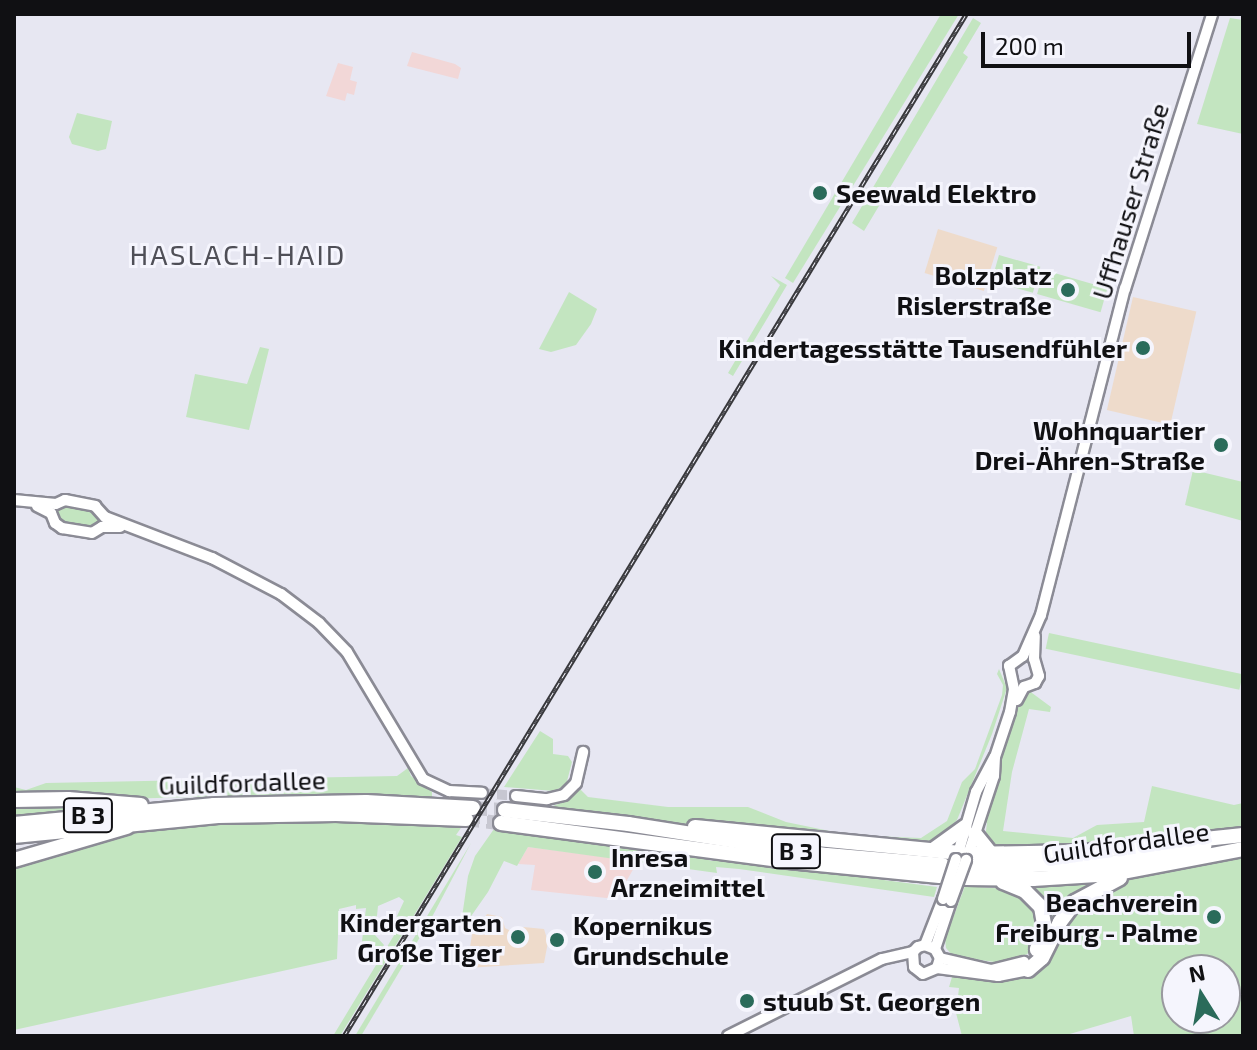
<!DOCTYPE html>
<html>
<head>
<meta charset="utf-8">
<style>
  body { margin:0 }
  #map { position:relative; width:1257px; height:1050px; overflow:hidden; background:#e7e7f2; font-family:"Exo 2",sans-serif }
  div>[style] { position:absolute }
  [style*='--x'] { left:calc(var(--x)*1px); top:calc(var(--y)*1px); width:calc(var(--w)*1px); rotate:calc(var(--a)*1deg) }
  .industrial>* { inset:0; background:#f2d7d7 }
  .education>* { inset:0; background:#eedbcb; transform-origin:0 0 }
  .green>* { inset:0; background:#c3e5c0; transform-origin:0 0 }
  .secondary-tunnel>* { height:10px; margin-top:-5px; transform-origin:0; background:repeating-linear-gradient(90deg,#c7c7d1 0 10px,transparent 0 15px) }
  .highway-tunnel>* { height:14px; margin-top:-7px; transform-origin:0; background:repeating-linear-gradient(90deg,#c7c7d1 0 14px,transparent 0 21px) }
  .roads { filter:drop-shadow(2px 0 #8b8b95) drop-shadow(-2px 0 #8b8b95) drop-shadow(0 2px #8b8b95) drop-shadow(0 -2px #8b8b95) }
  .secondary>* { height:10px; margin:-5px; padding:0 5px; transform-origin:5px; border-radius:5px; background:#fff }
  .highway>* { height:14px; margin:-7px; padding:0 7px; transform-origin:7px; border-radius:7px; background:#fff }
  .rail>* { height:5px; margin-top:-2.5px; transform-origin:0; background:repeating-linear-gradient(90deg,#f5f5fd 0 6px,#38383c 0 12px); box-sizing:border-box; border-block:2px solid #38383c }
  .bridges { filter:drop-shadow(2px 0 #8b8b95) drop-shadow(-2px 0 #8b8b95) drop-shadow(0 2px #8b8b95) drop-shadow(0 -2px #8b8b95) }
  .secondary-bridge>* { height:10px; margin:-5px; padding:0 5px; transform-origin:5px; border-radius:5px; background:#fff }
  .dots>* { width:22px; height:22px; translate:-50% -50%; box-sizing:border-box; border:4px solid #f5f5fd; border-radius:50% }
  span { translate:-50% -50%; white-space:nowrap; text-align:center; line-height:1.15; -webkit-text-stroke:6px #f5f5fd; paint-order:stroke }
  .shield-label span { padding:2px 6px; background:#f5f5fd; border:2px solid; border-radius:6px; -webkit-text-stroke-width:0 }
  .shield-label { font-size:24px; color:#101013; font-weight:700 }
  .poi-label { font-size:26px; color:#101013; font-weight:700 }
  .left { translate:0 -50%; text-align:left }
  .right { translate:-100% -50%; text-align:right }
  .street-label { font-size:26px; color:#101013 }
  .neighbourhood-label { font-size:28px; color:#4f4f57; letter-spacing:2px }
  .frame { position:absolute; inset:0; border:16px solid #101013; pointer-events:none }
  .north { position:absolute; left:1161px; top:954px; width:80px; height:80px; box-sizing:border-box; background:#f5f5fd; border:2px solid #99999f; border-radius:50%; rotate:349deg; font-size:22px; font-weight:700; line-height:32px; text-align:center; color:#101013 }
  .north::after { content:''; display:block; margin:auto; width:28px; height:36px; background:#2a6b5a; clip-path:polygon(50% 0,100% 100%,50% 72%,0 100%) }
  .scale { position:absolute; left:981px; top:32px; width:210px; height:36px; box-sizing:border-box; border:4px solid #101013; border-top:0; padding-left:10px; font-size:24px; line-height:28px; white-space:nowrap; color:#101013; -webkit-text-stroke:6px #f5f5fd; paint-order:stroke }
</style>
</head>
<body>
<div id="map">
  <div class="industrial">
    <div style="clip-path:polygon(412px 52px,455px 64px,461px 68px,458px 79px,407px 66px)"></div>
    <div style="clip-path:polygon(338px 63px,353px 67px,350px 80px,357px 82px,354px 95px,347px 93px,345px 101px,326px 96px)"></div>
    <div style="clip-path:polygon(528px 847px,638px 861px,616px 899px,531px 890px,535px 865px,518px 864px)"></div>
  </div>
  <div class="education">
    <div style="left:938px;top:229px;width:62px;height:46px;rotate:17deg"></div>
    <div style="left:1133px;top:297px;width:65px;height:116px;rotate:13deg"></div>
    <div style="clip-path:polygon(487px 914px,502px 917px,505px 928px,513px 932px,523px 927px,544px 929px,548px 942px,544px 963px,467px 968px,472px 934px)"></div>
  </div>
  <div class="green">
    <div style="clip-path:polygon(941px 14px,959px 14px,793px 283px,785px 278px)"></div>
    <div style="clip-path:polygon(973px 18px,981px 23px,963px 53px,968px 57px,864px 231px,852px 223px)"></div>
    <div style="clip-path:polygon(1230px 18px,1243px 20px,1243px 134px,1197px 124px)"></div>
    <div style="clip-path:polygon(77px 113px,112px 121px,106px 149px,98px 151px,72px 144px,69px 137px)"></div>
    <div style="left:999px;top:255px;width:43px;height:27px;rotate:16deg"></div>
    <div style="left:1044px;top:270px;width:66px;height:25px;rotate:16deg"></div>
    <div style="clip-path:polygon(771px 276px,787px 285px,733px 376px,728px 373px,780px 285px)"></div>
    <div style="clip-path:polygon(569px 292px,597px 309px,591px 324px,576px 345px,551px 352px,539px 349px)"></div>
    <div style="clip-path:polygon(260px 347px,269px 349px,249px 430px,186px 417px,195px 374px,247px 384px)"></div>
    <div style="clip-path:polygon(1193px 470px,1243px 482px,1243px 521px,1185px 505px)"></div>
    <div style="clip-path:polygon(65px 505px,95px 510px,100px 519px,99px 524px,90px 529px,62px 523px,56px 512px)"></div>
    <div style="left:1049px;top:633px;width:198px;height:16px;rotate:12deg"></div>
    <div style="clip-path:polygon(999px 669px,1007px 688px,992px 734px,957px 820px,934px 844px,680px 824px,547px 808px,564px 802px,579px 788px,588px 797px,668px 807px,748px 807px,786px 822px,849px 835px,921px 838px,947px 821px,962px 782px,975px 769px,1002px 695px,1003px 685px,997px 674px)"></div>
    <div style="clip-path:polygon(1028px 690px,1051px 707px,1050px 712px,1029px 709px,1012px 772px,1003px 831px,1073px 838px,1097px 825px,1144px 822px,1152px 786px,1234px 805px,1243px 803px,1243px 828px,1095px 847px,991px 845px,985px 838px,987px 823px,982px 821px,1015px 715px,1023px 694px)"></div>
    <div style="clip-path:polygon(540px 731px,553px 739px,553px 754px,568px 756px,572px 762px,566px 785px,554px 791px,504px 787px)"></div>
    <div style="clip-path:polygon(408px 768px,411px 776px,432px 792px,432px 798px,306px 794px,121px 799px,109px 807px,14px 818px,14px 787px,26px 790px,46px 783px,397px 776px)"></div>
    <div style="clip-path:polygon(384px 821px,463px 825px,456px 835px,462px 837px,340px 1036px,333px 1036px,396px 932px,391px 929px,404px 901px,399px 897px,378px 906px,375px 935px,384px 945px,378px 955px,365px 948px,362px 941px,366px 908px,356px 909px,356px 905px,339px 909px,337px 959px,14px 1030px,14px 863px,147px 830px,199px 825px)"></div>
    <div style="clip-path:polygon(494px 829px,688px 854px,712px 861px,723px 859px,937px 887px,934px 897px,739px 869px,716px 867px,717px 873px,528px 847px,517px 866px,504px 861px,488px 892px,467px 922px,462px 917px,468px 876px,475px 856px)"></div>
    <div style="clip-path:polygon(471px 843px,432px 917px,361px 1036px,355px 1036px)"></div>
    <div style="clip-path:polygon(evenodd,1243px 856px,1243px 1036px,1134px 1036px,1131px 1016px,1063px 1036px,962px 1036px,956px 1013px,959px 988px,949px 987px,952px 977px,996px 981px,1020px 979px,1041px 968px,1077px 904px,1112px 883px,1243px 856px,1177px 970px,1225px 970px,1225px 1018px,1177px 1018px,1177px 970px)"></div>
    <div style="clip-path:polygon(1096px 882px,1051px 928px,1048px 909px,1025px 885px)"></div>
    <div style="clip-path:polygon(965px 886px,1007px 889px,1031px 899px,1042px 921px,1032px 951px,1017px 960px,1001px 963px,953px 956px,946px 948px,945px 939px)"></div>
  </div>
  <div class="secondary-tunnel">
    <div style="--x:482;--y:793;--w:34;--a:5"></div>
  </div>
  <div class="highway-tunnel">
    <div style="--x:473;--y:808;--w:32;--a:4"></div>
    <div style="--x:466;--y:819;--w:35;--a:7"></div>
  </div>
  <div class="roads">
    <div class="secondary">
      <div style="--x:14;--y:500;--w:42;--a:5.4"></div>
      <div style="--x:56;--y:504;--w:10;--a:-24"></div>
      <div style="--x:65;--y:500;--w:31;--a:11"></div>
      <div style="--x:95;--y:506;--w:15;--a:48"></div>
      <div style="--x:105;--y:517;--w:115;--a:21"></div>
      <div style="--x:212;--y:558;--w:78;--a:27.6"></div>
      <div style="--x:281;--y:594;--w:48;--a:37.3"></div>
      <div style="--x:319;--y:623;--w:40;--a:46"></div>
      <div style="--x:347;--y:652;--w:148;--a:59.1"></div>
      <div style="--x:423;--y:779;--w:29;--a:25"></div>
      <div style="--x:449;--y:791;--w:33;--a:3"></div>
      <div style="--x:37;--y:506;--w:16;--a:27"></div>
      <div style="--x:51;--y:513;--w:11;--a:68"></div>
      <div style="--x:55;--y:523;--w:9;--a:36"></div>
      <div style="--x:62;--y:528;--w:30;--a:9"></div>
      <div style="--x:92;--y:533;--w:12;--a:-31"></div>
      <div style="--x:102;--y:527;--w:18;--a:0"></div>
      <div style="--x:1017;--y:700;--w:15;--a:-62"></div>
      <div style="--x:1024;--y:687;--w:12;--a:-20"></div>
      <div style="--x:1035;--y:683;--w:8;--a:-60"></div>
      <div style="--x:1039;--y:676;--w:18;--a:-106"></div>
      <div style="--x:1034;--y:659;--w:23;--a:-88"></div>
      <div style="--x:516;--y:796;--w:31;--a:6"></div>
      <div style="--x:547;--y:799;--w:17;--a:-13"></div>
      <div style="--x:564;--y:795;--w:17;--a:-45"></div>
      <div style="--x:576;--y:783;--w:32;--a:-77"></div>
      <div style="--x:957;--y:857;--w:68;--a:-73.7"></div>
      <div style="--x:976;--y:792;--w:40;--a:-62"></div>
      <div style="--x:995;--y:757;--w:47;--a:-71.6"></div>
      <div style="--x:1010;--y:712;--w:23;--a:-80"></div>
      <div style="--x:1014;--y:689;--w:24;--a:-102"></div>
      <div style="--x:1009;--y:666;--w:17;--a:-36"></div>
      <div style="--x:1023;--y:656;--w:45;--a:-66.3"></div>
      <div style="--x:1041;--y:615;--w:337;--a:-75.6"></div>
      <div style="--x:1125;--y:289;--w:288;--a:-72.4"></div>
      <div style="--x:967;--y:858;--w:86;--a:-71.8"></div>
      <div style="--x:994;--y:776;--w:18;--a:-87"></div>
      <div style="--x:925;--y:945;--w:49;--a:-68.6"></div>
      <div style="--x:935;--y:949;--w:51;--a:-71.6"></div>
      <div style="--x:913;--y:952;--w:15;--a:86"></div>
      <div style="--x:914;--y:967;--w:11;--a:38"></div>
      <div style="--x:923;--y:974;--w:15;--a:-23"></div>
      <div style="--x:937;--y:968;--w:62;--a:7.5"></div>
      <div style="--x:998;--y:976;--w:31;--a:-11"></div>
      <div style="--x:940;--y:958;--w:52;--a:13.2"></div>
      <div style="--x:991;--y:970;--w:34;--a:-14"></div>
      <div style="--x:728;--y:1036;--w:172;--a:-26.6"></div>
      <div style="--x:882;--y:959;--w:32;--a:-13"></div>
      <div style="--x:913;--y:952;--w:7;--a:-45"></div>
      <div style="--x:918;--y:947;--w:7;--a:-16"></div>
      <div style="--x:925;--y:945;--w:11;--a:22"></div>
      <div style="--x:935;--y:949;--w:10;--a:61"></div>
      <div style="--x:940;--y:958;--w:10;--a:107"></div>
    </div>
    <div class="highway">
      <div style="--x:14;--y:800;--w:54;--a:-1.1"></div>
      <div style="--x:68;--y:799;--w:73;--a:4.7"></div>
      <div style="--x:505;--y:810;--w:124;--a:6.5"></div>
      <div style="--x:628;--y:824;--w:201;--a:8.9"></div>
      <div style="--x:827;--y:855;--w:116;--a:4.9"></div>
      <div style="--x:501;--y:823;--w:279;--a:7.6"></div>
      <div style="--x:778;--y:860;--w:162;--a:5.7"></div>
      <div style="--x:14;--y:824;--w:201;--a:-5.4"></div>
      <div style="--x:214;--y:805;--w:152;--a:-1.1"></div>
      <div style="--x:366;--y:802;--w:107;--a:3.2"></div>
      <div style="--x:695;--y:827;--w:264;--a:5.6"></div>
      <div style="--x:975;--y:834;--w:26;--a:51"></div>
      <div style="--x:14;--y:836;--w:205;--a:-5.6"></div>
      <div style="--x:218;--y:816;--w:118;--a:-1"></div>
      <div style="--x:336;--y:814;--w:130;--a:2.2"></div>
      <div style="--x:933;--y:850;--w:39;--a:-36"></div>
      <div style="--x:968;--y:854;--w:113;--a:-1"></div>
      <div style="--x:1081;--y:852;--w:163;--a:-6"></div>
      <div style="--x:14;--y:860;--w:118;--a:-16.3"></div>
      <div style="--x:970;--y:867;--w:152;--a:-1.9"></div>
      <div style="--x:1122;--y:862;--w:84;--a:-11"></div>
      <div style="--x:966;--y:878;--w:67;--a:0.9"></div>
      <div style="--x:1033;--y:879;--w:80;--a:-3.6"></div>
      <div style="--x:1113;--y:874;--w:132;--a:-10.9"></div>
      <div style="--x:1003;--y:882;--w:24;--a:22"></div>
      <div style="--x:1025;--y:891;--w:23;--a:45"></div>
      <div style="--x:1041;--y:907;--w:22;--a:80"></div>
      <div style="--x:1045;--y:929;--w:22;--a:112"></div>
      <div style="--x:1028;--y:970;--w:18;--a:-41"></div>
      <div style="--x:1042;--y:958;--w:40;--a:-63.4"></div>
      <div style="--x:1060;--y:922;--w:25;--a:-53"></div>
      <div style="--x:1075;--y:902;--w:51;--a:-28.1"></div>
    </div>
  </div>
  <div class="rail">
    <div style="--x:344;--y:1036;--w:1196;--a:-58.67"></div>
  </div>
  <div class="bridges">
    <div class="secondary-bridge">
      <div style="--x:943;--y:899;--w:42;--a:-72"></div>
      <div style="--x:951;--y:901;--w:44;--a:-69.9"></div>
    </div>
  </div>
  <div class="dots">
    <div style="left:820px;top:193px;background:#2a6b5a"></div>
    <div style="left:1068px;top:290px;background:#2a6b5a"></div>
    <div style="left:1143px;top:348px;background:#2a6b5a"></div>
    <div style="left:1221px;top:445px;background:#2a6b5a"></div>
    <div style="left:595px;top:872px;background:#2a6b5a"></div>
    <div style="left:1214px;top:917px;background:#2a6b5a"></div>
    <div style="left:518px;top:937px;background:#2a6b5a"></div>
    <div style="left:557px;top:940px;background:#2a6b5a"></div>
    <div style="left:747px;top:1001px;background:#2a6b5a"></div>
  </div>
  <div class="shield-label">
    <span style="left:88px;top:815px">B 3</span>
    <span style="left:796px;top:851px">B 3</span>
  </div>
  <div class="poi-label">
    <span class="left" style="left:836px;top:193px">Seewald Elektro</span>
    <span class="right" style="left:1052px;top:290px">Bolzplatz<br>Rislerstraße</span>
    <span class="right" style="left:1127px;top:348px">Kindertagesstätte Tausendfühler</span>
    <span class="right" style="left:1205px;top:445px">Wohnquartier<br>Drei-Ähren-Straße</span>
    <span class="left" style="left:611px;top:872px">Inresa<br>Arzneimittel</span>
    <span class="right" style="left:1198px;top:917px">Beachverein<br>Freiburg - Palme</span>
    <span class="right" style="left:502px;top:937px">Kindergarten<br>Große Tiger</span>
    <span class="left" style="left:573px;top:940px">Kopernikus<br>Grundschule</span>
    <span class="left" style="left:763px;top:1001px">stuub St. Georgen</span>
  </div>
  <div class="street-label">
    <span style="left:1130px;top:201px;rotate:-73deg">Uffhauser Straße</span>
    <span style="left:242px;top:782px;rotate:-2deg">Guildfordallee</span>
    <span style="left:1126px;top:842px;rotate:-8deg">Guildfordallee</span>
  </div>
  <div class="neighbourhood-label">
    <span style="left:238px;top:254px">HASLACH-HAID</span>
  </div>
  <div class="frame"></div>
  <div class="north">N</div>
  <div class="scale">200 m</div>
</div>
</body>
</html>
